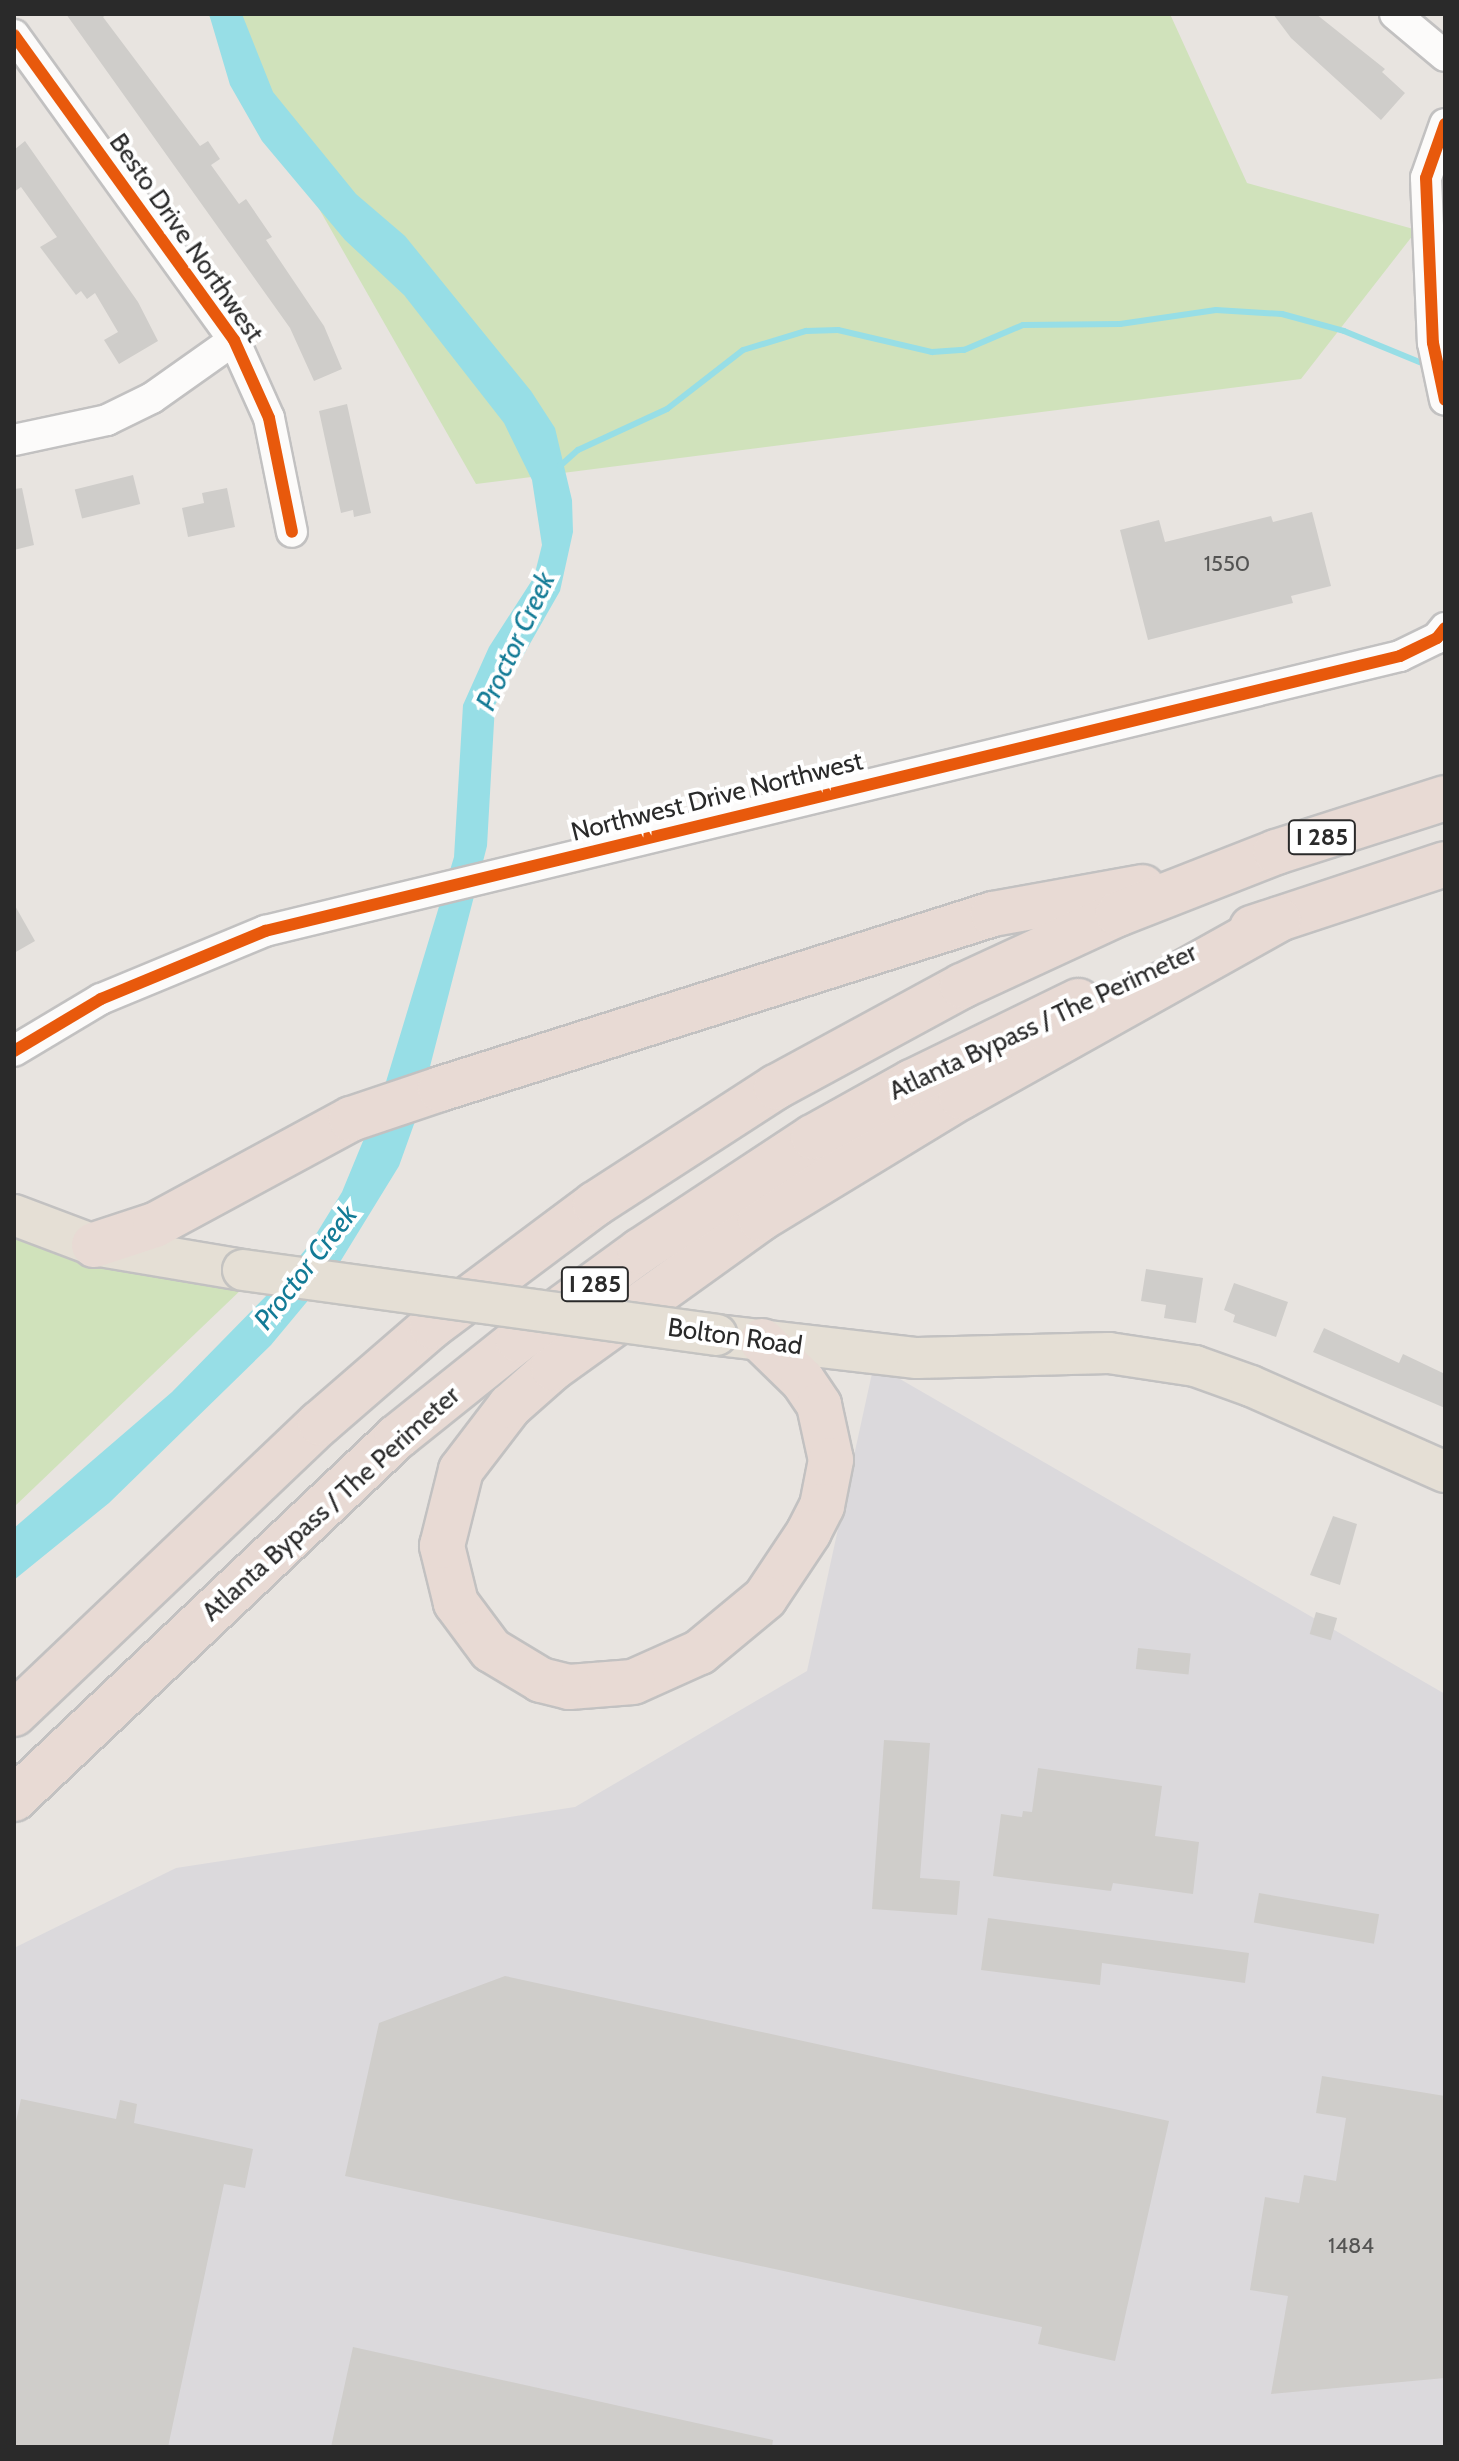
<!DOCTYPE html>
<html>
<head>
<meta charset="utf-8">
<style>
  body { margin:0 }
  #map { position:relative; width:1459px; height:2461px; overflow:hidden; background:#e8e4e0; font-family:Cabin,sans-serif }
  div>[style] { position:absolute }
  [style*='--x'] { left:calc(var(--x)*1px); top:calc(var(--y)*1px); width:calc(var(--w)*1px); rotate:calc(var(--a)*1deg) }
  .industrial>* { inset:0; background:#dbd9dc }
  .green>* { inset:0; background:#d0e2bb }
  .water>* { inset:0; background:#97dee6 }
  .stream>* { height:6px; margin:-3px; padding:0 3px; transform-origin:3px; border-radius:3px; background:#97dee6 }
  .building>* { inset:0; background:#cfcdca; transform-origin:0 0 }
  .roads { filter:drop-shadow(2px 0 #c2c1c1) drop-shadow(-2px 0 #c2c1c1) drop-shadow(0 2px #c2c1c1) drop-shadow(0 -2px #c2c1c1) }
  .minor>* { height:30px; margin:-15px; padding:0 15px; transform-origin:15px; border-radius:15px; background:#fcfbfa }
  .major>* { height:40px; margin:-20px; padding:0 20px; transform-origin:20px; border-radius:20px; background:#e5dfd5 }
  .highway>* { height:44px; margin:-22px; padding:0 22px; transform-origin:22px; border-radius:22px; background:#e8dad4 }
  .bridges { filter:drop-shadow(2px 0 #c4c3c1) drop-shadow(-2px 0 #c4c3c1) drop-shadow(0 2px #c4c3c1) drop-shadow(0 -2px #c4c3c1) }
  .major-bridge>* { height:40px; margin:-20px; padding:0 20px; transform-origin:20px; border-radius:20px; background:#e5dfd5 }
  .cycleway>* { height:12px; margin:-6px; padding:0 6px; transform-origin:6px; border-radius:6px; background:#e8590c }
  span { translate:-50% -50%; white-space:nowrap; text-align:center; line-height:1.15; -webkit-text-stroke:8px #fff; paint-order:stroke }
  .number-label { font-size:22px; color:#545453 }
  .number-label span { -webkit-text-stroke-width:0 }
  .shield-label span { padding:2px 6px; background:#fff; border:2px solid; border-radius:6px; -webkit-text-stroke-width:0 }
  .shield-label { font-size:24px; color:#2a2a2a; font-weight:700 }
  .street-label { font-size:26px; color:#2a2a2a }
  .water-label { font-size:28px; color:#137b96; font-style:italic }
  .frame { position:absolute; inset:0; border:16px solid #2a2a2a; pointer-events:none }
</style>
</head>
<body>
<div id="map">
  <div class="industrial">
    <div style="clip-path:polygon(874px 1364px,1445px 1694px,1445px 2447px,14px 2447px,14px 1948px,176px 1868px,575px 1807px,807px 1671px)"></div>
  </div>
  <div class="green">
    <div style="clip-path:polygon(208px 14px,1170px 14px,1247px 183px,1417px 230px,1301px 379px,476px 484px)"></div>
    <div style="clip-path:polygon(14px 1226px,270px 1262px,14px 1507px)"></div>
  </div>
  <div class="water">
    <div style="clip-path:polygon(209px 14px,242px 14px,273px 92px,356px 194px,405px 236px,531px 391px,555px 428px,572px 500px,573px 532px,560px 591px,495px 705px,487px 846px,418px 1113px,399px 1166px,340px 1262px,271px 1345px,109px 1503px,14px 1580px,14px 1528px,172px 1392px,270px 1292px,310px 1244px,342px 1192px,382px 1095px,454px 857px,463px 705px,489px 647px,534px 577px,542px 545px,532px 480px,504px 423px,404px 295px,345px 240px,262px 141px,230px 85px)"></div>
  </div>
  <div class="stream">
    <div style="--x:560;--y:466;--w:24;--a:-42"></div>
    <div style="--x:578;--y:450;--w:98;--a:-24.7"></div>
    <div style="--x:667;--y:409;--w:96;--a:-37.8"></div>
    <div style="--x:743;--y:350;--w:66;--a:-16.8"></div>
    <div style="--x:806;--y:331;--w:32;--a:-2"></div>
    <div style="--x:838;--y:330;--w:97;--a:13.2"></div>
    <div style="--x:932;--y:352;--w:32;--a:-4"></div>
    <div style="--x:964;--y:350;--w:64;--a:-23"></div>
    <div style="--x:1023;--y:325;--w:97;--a:-0.6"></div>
    <div style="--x:1120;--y:324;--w:97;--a:-8.3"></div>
    <div style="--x:1216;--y:310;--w:66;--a:3.5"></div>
    <div style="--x:1282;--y:314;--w:64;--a:15.3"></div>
    <div style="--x:1344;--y:331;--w:90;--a:22.3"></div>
  </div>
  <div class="building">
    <div style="clip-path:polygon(66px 14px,107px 14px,103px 17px,200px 146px,208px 141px,220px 159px,211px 165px,239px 204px,246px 199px,272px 237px,266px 240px,324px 326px,342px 369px,314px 381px,290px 328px)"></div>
    <div style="clip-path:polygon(1273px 14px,1316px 14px,1385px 69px,1382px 72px,1405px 93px,1381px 120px,1291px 38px)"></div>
    <div style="clip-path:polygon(25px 141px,138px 302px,158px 341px,119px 364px,104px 340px,118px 332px,95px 293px,87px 299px,81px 291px,76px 295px,40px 247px,57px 237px,21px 187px,14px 192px,14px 150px)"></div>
    <div style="clip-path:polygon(347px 404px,371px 513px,354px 517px,353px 510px,341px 513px,319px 411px)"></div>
    <div style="left:133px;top:475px;width:30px;height:60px;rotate:76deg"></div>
    <div style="clip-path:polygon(22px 488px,34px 545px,14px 550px,14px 489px)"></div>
    <div style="clip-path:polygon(227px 488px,235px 527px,188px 537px,182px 508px,204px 503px,202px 493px)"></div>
    <div style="clip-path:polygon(1312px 512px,1331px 586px,1291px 596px,1293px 603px,1148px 640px,1120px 530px,1159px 520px,1165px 542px,1271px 516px,1273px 522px)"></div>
    <div style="clip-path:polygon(14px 904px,35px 941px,14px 953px)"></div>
    <div style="clip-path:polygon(1146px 1269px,1203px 1278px,1196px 1323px,1164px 1318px,1166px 1305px,1141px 1301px)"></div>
    <div style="clip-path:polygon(1234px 1283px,1288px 1302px,1276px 1337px,1233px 1322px,1235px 1315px,1224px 1310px)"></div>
    <div style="clip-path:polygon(1324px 1328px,1399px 1363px,1403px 1354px,1445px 1374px,1445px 1408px,1313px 1352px)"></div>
    <div style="clip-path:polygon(1333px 1516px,1357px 1524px,1340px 1585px,1310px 1575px)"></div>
    <div style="left:1316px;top:1612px;width:22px;height:23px;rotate:16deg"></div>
    <div style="left:1138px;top:1648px;width:53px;height:21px;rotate:6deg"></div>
    <div style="clip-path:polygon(884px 1740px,930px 1743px,920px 1878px,960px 1881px,957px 1915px,872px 1909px)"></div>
    <div style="clip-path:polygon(1038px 1768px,1162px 1786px,1155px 1836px,1199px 1842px,1193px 1894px,1113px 1883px,1111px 1891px,993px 1876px,1001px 1814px,1022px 1817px,1023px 1811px,1032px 1812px)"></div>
    <div style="left:1259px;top:1893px;width:122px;height:30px;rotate:10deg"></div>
    <div style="clip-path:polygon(988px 1918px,1249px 1953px,1245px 1983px,1102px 1963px,1100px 1985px,981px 1970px)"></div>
    <div style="clip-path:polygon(505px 1976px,1169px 2121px,1115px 2361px,1038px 2344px,1042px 2327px,345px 2176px,379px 2023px)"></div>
    <div style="clip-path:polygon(1322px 2076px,1445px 2096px,1445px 2378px,1271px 2394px,1288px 2296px,1250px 2290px,1265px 2197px,1299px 2203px,1304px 2175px,1336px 2181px,1346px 2118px,1316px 2113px)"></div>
    <div style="clip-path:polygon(21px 2099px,116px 2119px,120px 2100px,137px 2104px,134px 2123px,253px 2149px,245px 2188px,224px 2184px,168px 2447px,14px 2447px,14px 2130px)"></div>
    <div style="clip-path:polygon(353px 2347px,773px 2440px,772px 2447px,331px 2447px)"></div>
  </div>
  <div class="roads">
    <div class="minor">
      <div style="--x:1395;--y:14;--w:65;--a:40"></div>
      <div style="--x:14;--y:35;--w:376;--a:54.2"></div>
      <div style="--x:234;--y:340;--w:85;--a:65.8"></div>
      <div style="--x:269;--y:418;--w:116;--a:78.6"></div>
      <div style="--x:1445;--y:124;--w:57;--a:109.4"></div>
      <div style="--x:1426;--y:178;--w:165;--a:87.6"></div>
      <div style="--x:1433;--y:343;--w:58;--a:78.1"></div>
      <div style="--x:14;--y:440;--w:95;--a:-12.1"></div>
      <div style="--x:107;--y:420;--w:50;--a:-26.1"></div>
      <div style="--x:152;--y:398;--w:100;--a:-35.3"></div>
      <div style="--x:14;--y:1051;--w:101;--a:-30.9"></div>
      <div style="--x:101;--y:999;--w:178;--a:-22.5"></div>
      <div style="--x:265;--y:931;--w:1168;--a:-13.62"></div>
      <div style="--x:1400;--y:656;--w:41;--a:-25.9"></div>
      <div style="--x:1437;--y:638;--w:13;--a:-51"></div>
    </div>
    <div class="major">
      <div style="--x:14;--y:1215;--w:85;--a:20.6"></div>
      <div style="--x:94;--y:1245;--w:151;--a:9.5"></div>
      <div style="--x:717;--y:1335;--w:201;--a:6.6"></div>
      <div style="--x:917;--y:1358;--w:192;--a:-1.5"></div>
      <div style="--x:1109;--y:1353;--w:87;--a:8.6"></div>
      <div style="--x:1195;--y:1366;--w:59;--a:19.7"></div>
      <div style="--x:1251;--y:1386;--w:212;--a:23.9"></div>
    </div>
    <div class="highway">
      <div style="--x:1252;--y:928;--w:203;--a:-18.3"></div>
      <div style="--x:94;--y:1245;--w:64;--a:-18.2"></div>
      <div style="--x:155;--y:1225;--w:223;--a:-28.4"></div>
      <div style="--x:351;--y:1119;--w:94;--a:-18.6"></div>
      <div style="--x:440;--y:1089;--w:580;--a:-17.56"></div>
      <div style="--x:993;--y:914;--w:152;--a:-10.2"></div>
      <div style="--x:762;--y:1341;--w:57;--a:44.3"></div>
      <div style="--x:803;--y:1381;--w:29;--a:56"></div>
      <div style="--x:819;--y:1405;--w:56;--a:77.7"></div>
      <div style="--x:831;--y:1460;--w:47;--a:101.1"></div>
      <div style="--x:822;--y:1506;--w:29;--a:117"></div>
      <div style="--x:809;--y:1532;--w:79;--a:123.7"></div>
      <div style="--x:765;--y:1598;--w:85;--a:140.3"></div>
      <div style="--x:700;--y:1652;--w:73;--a:155.9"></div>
      <div style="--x:633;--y:1682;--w:64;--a:175.5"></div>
      <div style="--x:569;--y:1687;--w:29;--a:-166"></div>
      <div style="--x:541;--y:1680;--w:58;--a:-149"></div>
      <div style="--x:491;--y:1650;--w:59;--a:-126.7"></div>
      <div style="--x:456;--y:1603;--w:59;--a:-103.8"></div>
      <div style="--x:442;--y:1546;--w:78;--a:-76"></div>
      <div style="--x:461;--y:1470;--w:81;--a:-52.6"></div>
      <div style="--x:510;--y:1406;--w:57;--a:-41.5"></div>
      <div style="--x:553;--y:1368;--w:255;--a:-35.7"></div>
      <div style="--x:760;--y:1219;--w:235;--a:-31.3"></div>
      <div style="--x:961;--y:1097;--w:364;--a:-29.2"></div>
      <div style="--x:14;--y:1714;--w:422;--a:-43.6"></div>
      <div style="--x:320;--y:1423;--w:148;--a:-40.9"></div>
      <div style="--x:432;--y:1326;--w:204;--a:-36.8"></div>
      <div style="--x:595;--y:1204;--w:216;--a:-32.9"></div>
      <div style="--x:776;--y:1087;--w:212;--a:-28.5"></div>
      <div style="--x:962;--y:986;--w:172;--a:-24.8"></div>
      <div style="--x:1118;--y:914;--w:170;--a:-21.4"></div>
      <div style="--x:1276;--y:852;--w:177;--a:-17.7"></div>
      <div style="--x:14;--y:1799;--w:527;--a:-43.39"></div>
      <div style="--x:397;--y:1437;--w:155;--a:-38.7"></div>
      <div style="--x:518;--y:1340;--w:151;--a:-36.1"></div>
      <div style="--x:640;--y:1251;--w:207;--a:-33.4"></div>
      <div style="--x:813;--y:1137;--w:113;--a:-29.1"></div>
      <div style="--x:912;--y:1082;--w:185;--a:-26"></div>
    </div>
  </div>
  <div class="bridges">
    <div class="major-bridge">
      <div style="--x:243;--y:1270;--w:478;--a:7.8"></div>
    </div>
  </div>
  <div class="cycleway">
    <div style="--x:14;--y:35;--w:376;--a:54.2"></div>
    <div style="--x:234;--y:340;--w:85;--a:65.8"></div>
    <div style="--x:269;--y:418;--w:116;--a:78.6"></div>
    <div style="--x:1445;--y:124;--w:57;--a:109.4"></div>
    <div style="--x:1426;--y:178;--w:165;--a:87.6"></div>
    <div style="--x:1433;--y:343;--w:58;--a:78.1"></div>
    <div style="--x:14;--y:1051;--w:101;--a:-30.9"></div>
    <div style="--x:101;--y:999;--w:178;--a:-22.5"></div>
    <div style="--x:265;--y:931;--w:1168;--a:-13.62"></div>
    <div style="--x:1400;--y:656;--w:41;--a:-25.9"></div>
    <div style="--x:1437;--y:638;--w:13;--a:-51"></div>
  </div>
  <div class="number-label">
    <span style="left:1227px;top:564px">1550</span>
    <span style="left:1351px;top:2246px">1484</span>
  </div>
  <div class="shield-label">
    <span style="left:1322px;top:837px">I 285</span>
    <span style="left:595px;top:1284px">I 285</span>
  </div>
  <div class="street-label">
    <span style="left:186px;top:238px;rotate:55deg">Besto Drive Northwest</span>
    <span style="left:717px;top:797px;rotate:-14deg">Northwest Drive Northwest</span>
    <span style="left:1043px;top:1022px;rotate:-25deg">Atlanta Bypass / The Perimeter</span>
    <span style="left:735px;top:1337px;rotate:8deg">Bolton Road</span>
    <span style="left:331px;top:1504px;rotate:-42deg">Atlanta Bypass / The Perimeter</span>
  </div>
  <div class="water-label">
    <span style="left:515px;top:641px;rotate:-65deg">Proctor Creek</span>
    <span style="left:305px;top:1267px;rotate:-52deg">Proctor Creek</span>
  </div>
  <div class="frame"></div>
</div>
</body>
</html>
